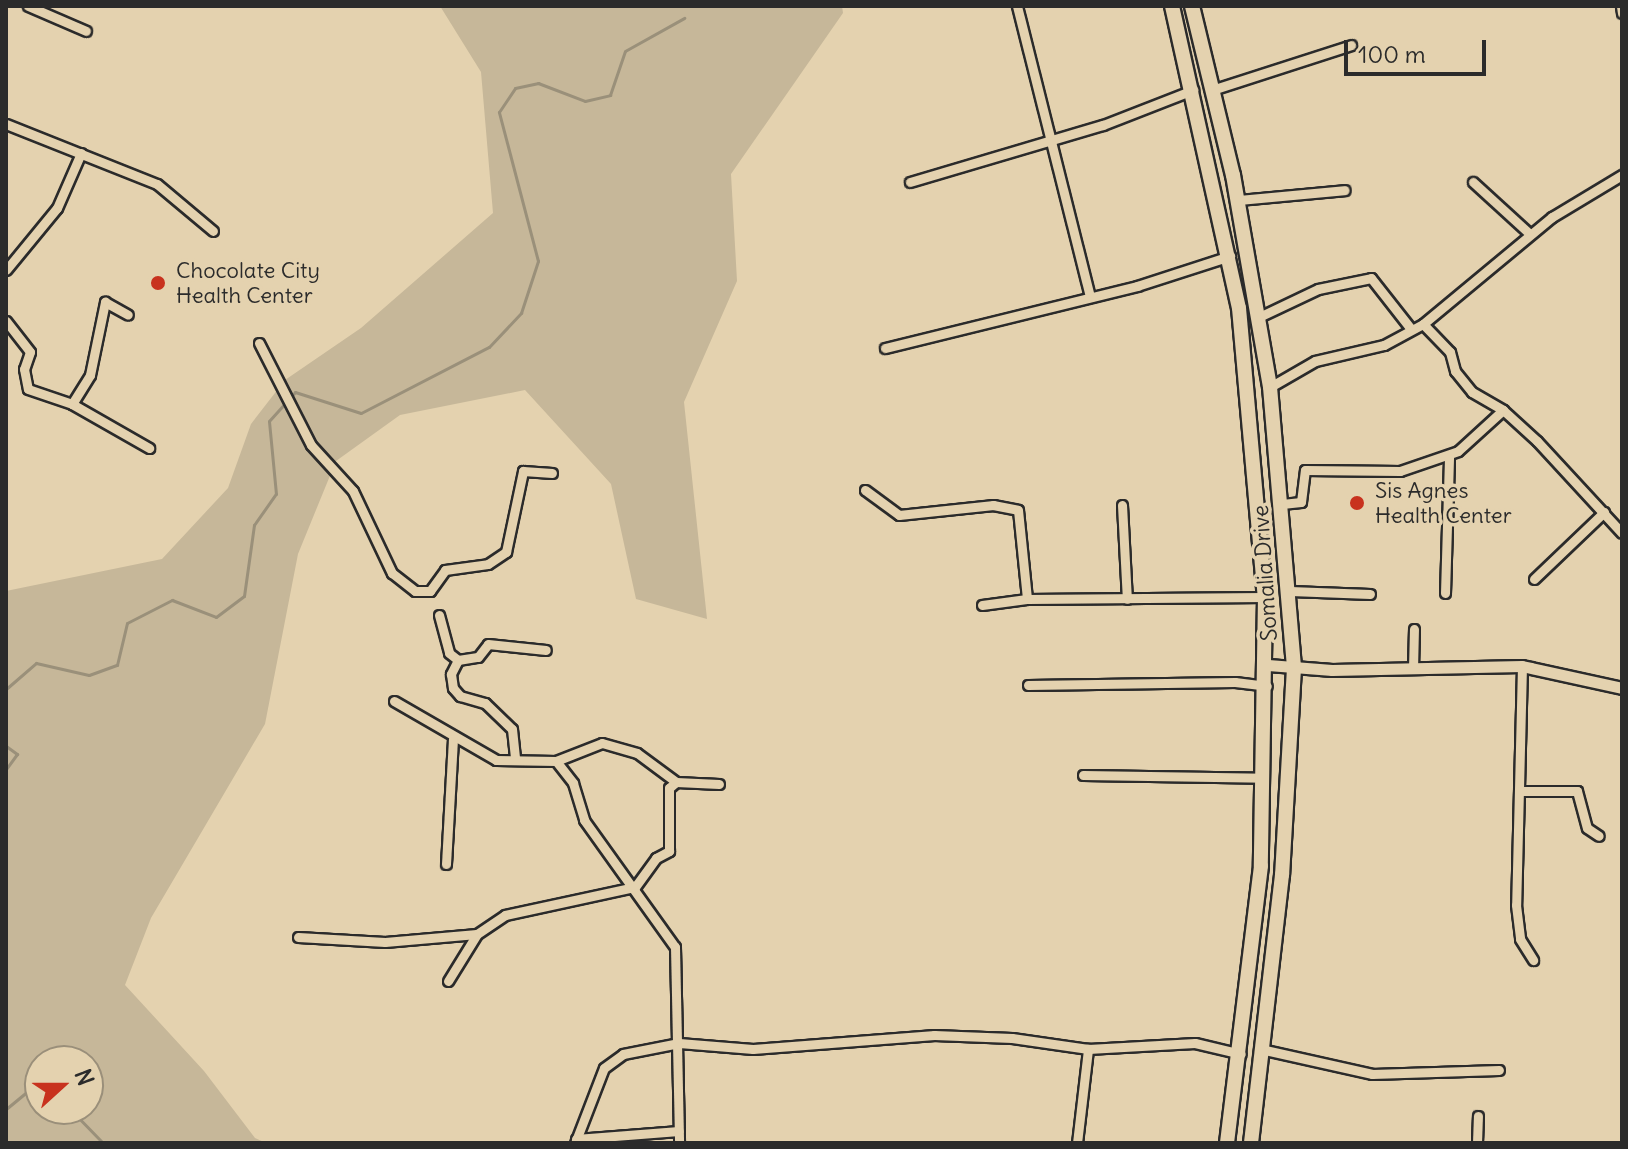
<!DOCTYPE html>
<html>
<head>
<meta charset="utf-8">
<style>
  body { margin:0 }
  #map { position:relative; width:1628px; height:1149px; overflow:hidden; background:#e4d2af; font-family:Delius,sans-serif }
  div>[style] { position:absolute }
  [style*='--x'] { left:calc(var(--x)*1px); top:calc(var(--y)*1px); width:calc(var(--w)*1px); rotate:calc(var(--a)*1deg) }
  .green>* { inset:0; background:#c6b799 }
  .stream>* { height:3px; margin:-1.5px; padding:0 1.5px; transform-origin:1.5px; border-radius:1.5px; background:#9a907a }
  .roads { filter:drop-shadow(2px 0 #2b2b2b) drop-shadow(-2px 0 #2b2b2b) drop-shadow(0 2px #2b2b2b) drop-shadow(0 -2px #2b2b2b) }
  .minor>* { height:9px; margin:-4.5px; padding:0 4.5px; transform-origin:4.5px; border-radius:4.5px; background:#e4d2af }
  .tertiary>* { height:11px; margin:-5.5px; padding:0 5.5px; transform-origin:5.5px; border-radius:5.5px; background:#e4d2af }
  .primary>* { height:14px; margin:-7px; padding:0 7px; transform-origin:7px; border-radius:7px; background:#e4d2af }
  .dots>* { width:22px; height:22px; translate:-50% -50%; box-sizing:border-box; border:4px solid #e4d2af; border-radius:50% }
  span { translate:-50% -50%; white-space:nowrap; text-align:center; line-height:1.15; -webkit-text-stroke:7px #e4d2af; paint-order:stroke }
  .poi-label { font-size:22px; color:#2b2b2b }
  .left { translate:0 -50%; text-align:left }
  .street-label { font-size:22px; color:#2b2b2b }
  .frame { position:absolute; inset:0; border:8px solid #2b2b2b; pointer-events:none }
  .north { position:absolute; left:24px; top:1045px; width:80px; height:80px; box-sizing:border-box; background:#e4d2af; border:2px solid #9a8f7a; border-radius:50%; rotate:69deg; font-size:22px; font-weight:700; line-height:32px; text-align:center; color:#2b2b2b }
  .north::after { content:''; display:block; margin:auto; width:28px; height:36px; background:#c8321e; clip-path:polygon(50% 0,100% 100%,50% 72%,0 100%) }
  .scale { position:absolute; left:1344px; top:40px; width:142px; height:36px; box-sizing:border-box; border:4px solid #2b2b2b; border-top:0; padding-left:10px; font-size:24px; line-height:28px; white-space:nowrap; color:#2b2b2b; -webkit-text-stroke:6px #e4d2af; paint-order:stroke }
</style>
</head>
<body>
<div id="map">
  <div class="green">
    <div style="clip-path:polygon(evenodd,440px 6px,842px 6px,843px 13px,731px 174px,737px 281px,684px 402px,707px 619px,636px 599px,611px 484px,525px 390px,400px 415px,336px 461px,298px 554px,265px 724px,151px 918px,125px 985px,204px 1071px,255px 1138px,266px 1143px,6px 1143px,6px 591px,162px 559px,228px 488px,251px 424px,285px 380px,361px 328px,493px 213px,481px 72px,440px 6px,40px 1061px,88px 1061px,88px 1109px,40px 1109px,40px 1061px)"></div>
  </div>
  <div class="stream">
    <div style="--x:6;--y:689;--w:40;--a:-41"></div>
    <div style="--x:36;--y:663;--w:54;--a:12.8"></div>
    <div style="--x:89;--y:675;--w:30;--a:-20"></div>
    <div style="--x:117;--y:665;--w:43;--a:-76.6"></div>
    <div style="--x:127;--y:623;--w:51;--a:-27.1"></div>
    <div style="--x:172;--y:600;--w:47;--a:21.1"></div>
    <div style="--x:216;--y:617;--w:35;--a:-37"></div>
    <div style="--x:244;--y:596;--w:72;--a:-82"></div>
    <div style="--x:254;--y:525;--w:38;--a:-55"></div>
    <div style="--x:276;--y:494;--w:73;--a:-95.5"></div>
    <div style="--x:269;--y:421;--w:39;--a:-48"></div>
    <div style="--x:295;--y:392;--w:69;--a:17.7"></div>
    <div style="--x:361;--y:413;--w:144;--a:-27.3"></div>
    <div style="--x:489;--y:347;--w:47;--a:-46.7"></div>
    <div style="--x:521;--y:313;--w:55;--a:-71.9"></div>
    <div style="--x:538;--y:261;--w:154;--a:-104.7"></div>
    <div style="--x:499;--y:112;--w:29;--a:-56"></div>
    <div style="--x:515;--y:88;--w:24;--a:-12"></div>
    <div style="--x:538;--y:83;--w:50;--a:21"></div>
    <div style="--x:585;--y:101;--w:26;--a:-13"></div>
    <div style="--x:610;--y:95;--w:46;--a:-71.2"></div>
    <div style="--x:625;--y:51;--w:68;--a:-29.2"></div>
    <div style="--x:6;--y:746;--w:14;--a:36"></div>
    <div style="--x:17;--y:754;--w:19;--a:126"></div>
    <div style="--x:6;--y:1109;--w:44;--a:-39.5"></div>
    <div style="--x:70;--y:1109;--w:47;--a:45.9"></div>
  </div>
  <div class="roads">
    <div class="minor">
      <div style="--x:28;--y:6;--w:63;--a:23.3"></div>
      <div style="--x:1017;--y:6;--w:300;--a:75.9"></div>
      <div style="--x:1621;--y:6;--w:7;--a:82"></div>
      <div style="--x:1215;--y:89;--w:143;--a:-17.9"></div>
      <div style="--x:6;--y:124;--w:162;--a:21.7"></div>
      <div style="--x:157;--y:184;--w:73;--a:40"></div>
      <div style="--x:910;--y:182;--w:201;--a:-16.5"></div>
      <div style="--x:1103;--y:125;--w:97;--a:-21.3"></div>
      <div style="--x:1473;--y:182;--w:77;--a:42.4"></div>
      <div style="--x:1238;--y:200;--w:107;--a:-5.3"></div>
      <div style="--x:6;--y:270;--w:80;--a:-50.6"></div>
      <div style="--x:57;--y:208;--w:60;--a:-66.4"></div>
      <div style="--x:1259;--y:317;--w:65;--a:-25.4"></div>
      <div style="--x:1318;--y:289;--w:54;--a:-11.7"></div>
      <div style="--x:1371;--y:278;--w:65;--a:51.9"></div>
      <div style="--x:6;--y:321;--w:39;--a:52"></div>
      <div style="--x:30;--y:352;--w:18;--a:109"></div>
      <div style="--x:24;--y:369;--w:20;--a:79"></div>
      <div style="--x:28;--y:389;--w:46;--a:18.8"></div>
      <div style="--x:72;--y:404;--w:34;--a:-58"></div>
      <div style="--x:90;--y:375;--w:75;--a:-78.4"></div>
      <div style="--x:105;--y:302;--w:26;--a:29"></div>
      <div style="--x:1423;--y:324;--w:39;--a:46"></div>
      <div style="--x:1450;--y:352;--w:20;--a:75"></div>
      <div style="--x:1455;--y:371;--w:27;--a:51"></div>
      <div style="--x:1472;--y:392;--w:36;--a:30"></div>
      <div style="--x:1503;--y:410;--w:46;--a:42.4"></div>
      <div style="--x:1537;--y:441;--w:125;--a:47.3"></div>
      <div style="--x:259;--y:343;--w:114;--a:63"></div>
      <div style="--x:311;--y:445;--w:62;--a:47.6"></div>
      <div style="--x:353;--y:491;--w:91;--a:64.6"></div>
      <div style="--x:392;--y:573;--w:29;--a:38"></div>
      <div style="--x:415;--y:591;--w:15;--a:0"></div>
      <div style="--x:430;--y:591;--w:26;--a:-54"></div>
      <div style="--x:445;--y:570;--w:43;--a:-7.9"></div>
      <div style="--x:488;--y:564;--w:22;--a:-34"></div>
      <div style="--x:506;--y:552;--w:83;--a:-78.1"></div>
      <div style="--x:523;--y:471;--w:29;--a:4"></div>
      <div style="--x:885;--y:348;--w:260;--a:-13.8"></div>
      <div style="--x:1137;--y:286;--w:98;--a:-17.9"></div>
      <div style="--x:1270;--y:387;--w:52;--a:-30"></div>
      <div style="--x:1315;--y:361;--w:71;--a:-13.1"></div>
      <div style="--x:1384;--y:345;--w:44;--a:-28.3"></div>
      <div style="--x:1423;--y:324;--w:168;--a:-39.7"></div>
      <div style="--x:1552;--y:217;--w:82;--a:-31"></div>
      <div style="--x:72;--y:404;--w:89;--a:29.7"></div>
      <div style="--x:865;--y:490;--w:42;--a:36.3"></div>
      <div style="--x:899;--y:515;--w:95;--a:-6.1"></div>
      <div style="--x:993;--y:505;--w:25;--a:11"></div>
      <div style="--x:1018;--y:510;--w:89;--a:84.2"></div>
      <div style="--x:1282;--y:504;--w:19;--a:-6"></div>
      <div style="--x:1301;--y:502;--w:32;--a:-83"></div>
      <div style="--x:1305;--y:470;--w:95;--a:0.6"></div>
      <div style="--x:1400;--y:471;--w:61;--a:-19"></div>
      <div style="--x:1458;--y:451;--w:61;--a:-42.3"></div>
      <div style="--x:1122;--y:505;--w:94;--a:87"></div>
      <div style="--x:1534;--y:579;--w:97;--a:-43.7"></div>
      <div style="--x:1290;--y:591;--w:80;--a:2.1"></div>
      <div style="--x:1445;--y:593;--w:138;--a:-88.3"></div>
      <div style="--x:982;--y:605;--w:45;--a:-7.6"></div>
      <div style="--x:1027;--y:599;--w:238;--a:-0.5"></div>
      <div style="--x:439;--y:615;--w:39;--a:75"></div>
      <div style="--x:449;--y:653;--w:11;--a:38"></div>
      <div style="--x:458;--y:660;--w:20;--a:-9"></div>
      <div style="--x:478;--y:657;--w:16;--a:-52"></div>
      <div style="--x:488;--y:644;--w:58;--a:5.9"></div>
      <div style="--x:458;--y:660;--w:16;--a:117"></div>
      <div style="--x:451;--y:674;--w:14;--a:82"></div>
      <div style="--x:453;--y:688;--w:11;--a:49"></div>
      <div style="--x:460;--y:696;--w:26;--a:16"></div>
      <div style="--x:485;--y:703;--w:37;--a:44"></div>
      <div style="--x:512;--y:729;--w:31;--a:84"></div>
      <div style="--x:1522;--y:666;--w:239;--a:91.4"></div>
      <div style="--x:1516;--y:905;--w:34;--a:83"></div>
      <div style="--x:1520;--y:939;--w:25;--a:58"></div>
      <div style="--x:1413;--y:669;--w:40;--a:-88.6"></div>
      <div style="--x:1028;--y:685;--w:207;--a:-0.8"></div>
      <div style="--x:1235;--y:682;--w:32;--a:7"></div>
      <div style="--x:394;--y:701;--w:118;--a:30"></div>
      <div style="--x:496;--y:760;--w:60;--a:1"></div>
      <div style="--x:556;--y:761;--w:49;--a:-21.4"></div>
      <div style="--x:602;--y:743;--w:36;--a:16"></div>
      <div style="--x:637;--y:753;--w:49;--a:36.6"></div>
      <div style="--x:556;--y:761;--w:28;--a:52"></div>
      <div style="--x:573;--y:783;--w:39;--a:73"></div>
      <div style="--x:584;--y:820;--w:156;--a:54.4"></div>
      <div style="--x:675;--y:947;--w:196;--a:88.8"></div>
      <div style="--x:1083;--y:775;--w:181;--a:0.9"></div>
      <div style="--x:1520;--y:791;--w:57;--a:0"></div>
      <div style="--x:1577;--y:791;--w:38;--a:75"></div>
      <div style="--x:1587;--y:828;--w:14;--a:34"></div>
      <div style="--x:446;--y:864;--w:125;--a:-86.8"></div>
      <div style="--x:298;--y:937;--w:87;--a:3.3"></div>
      <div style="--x:385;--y:942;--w:92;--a:-5"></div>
      <div style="--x:448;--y:981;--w:55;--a:-58.3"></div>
      <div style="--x:477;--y:934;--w:34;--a:-34"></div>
      <div style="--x:505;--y:915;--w:133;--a:-12.2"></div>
      <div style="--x:635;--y:887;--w:36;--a:-54"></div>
      <div style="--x:656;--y:858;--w:15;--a:-28"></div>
      <div style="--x:669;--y:851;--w:63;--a:-90"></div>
      <div style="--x:669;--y:788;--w:9;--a:-41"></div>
      <div style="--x:676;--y:782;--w:43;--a:2.7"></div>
      <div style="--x:1265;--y:1050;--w:110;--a:12.6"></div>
      <div style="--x:1372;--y:1074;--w:127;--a:-1.8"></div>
      <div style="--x:576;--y:1139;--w:103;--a:-4.4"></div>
      <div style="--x:575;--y:1143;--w:80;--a:-68.9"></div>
      <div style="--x:604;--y:1068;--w:24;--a:-36"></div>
      <div style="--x:623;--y:1054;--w:57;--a:-11.1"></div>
      <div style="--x:679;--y:1043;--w:74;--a:4.6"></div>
      <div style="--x:753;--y:1049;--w:182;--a:-4.4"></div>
      <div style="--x:934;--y:1035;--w:78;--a:2.2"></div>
      <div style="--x:1012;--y:1038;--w:77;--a:8.2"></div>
      <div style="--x:1088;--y:1049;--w:107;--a:-3.2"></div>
      <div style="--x:1195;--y:1043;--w:47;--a:13.4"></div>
      <div style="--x:1077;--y:1143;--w:95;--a:-83.3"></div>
      <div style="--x:1477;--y:1143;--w:27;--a:-88"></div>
    </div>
    <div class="tertiary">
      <div style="--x:1268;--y:665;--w:64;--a:4.5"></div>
      <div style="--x:1332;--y:670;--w:190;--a:-1.2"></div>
      <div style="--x:1522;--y:666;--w:102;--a:12.4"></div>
    </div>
    <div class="primary">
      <div style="--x:1172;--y:6;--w:309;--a:77.5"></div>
      <div style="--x:1239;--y:308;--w:290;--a:84.9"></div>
      <div style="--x:1265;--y:597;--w:269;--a:90.9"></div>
      <div style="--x:1261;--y:866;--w:279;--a:97"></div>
      <div style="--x:1192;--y:6;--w:174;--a:76.4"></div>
      <div style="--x:1233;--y:175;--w:215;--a:80.1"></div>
      <div style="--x:1270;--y:387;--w:282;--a:85.1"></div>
      <div style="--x:1294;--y:668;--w:207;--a:93.3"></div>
      <div style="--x:1282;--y:875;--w:270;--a:96.6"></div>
    </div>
  </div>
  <div class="dots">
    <div style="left:158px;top:283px;background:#c8321e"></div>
    <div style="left:1357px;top:503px;background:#c8321e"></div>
  </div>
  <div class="poi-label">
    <span class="left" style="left:176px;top:283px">Chocolate City<br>Health Center</span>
    <span class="left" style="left:1375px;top:503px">Sis Agnes<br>Health Center</span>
  </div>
  <div class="street-label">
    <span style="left:1265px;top:573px;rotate:-94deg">Somalia Drive</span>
  </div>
  <div class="frame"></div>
  <div class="north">N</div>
  <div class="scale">100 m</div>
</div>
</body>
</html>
